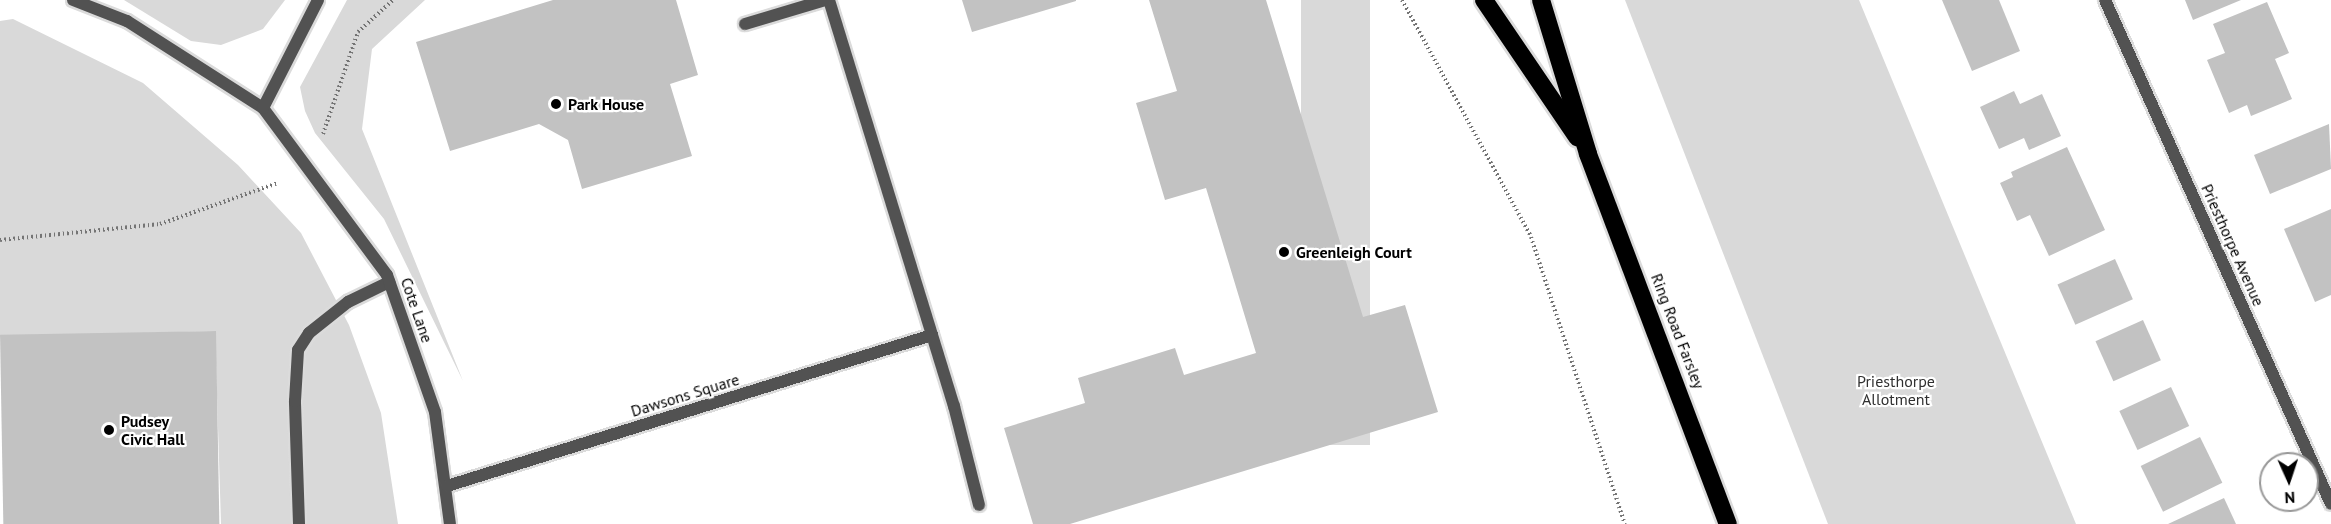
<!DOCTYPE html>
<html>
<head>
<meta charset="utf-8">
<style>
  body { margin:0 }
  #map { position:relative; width:2331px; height:524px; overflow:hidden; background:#fff; font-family:"PT Sans",sans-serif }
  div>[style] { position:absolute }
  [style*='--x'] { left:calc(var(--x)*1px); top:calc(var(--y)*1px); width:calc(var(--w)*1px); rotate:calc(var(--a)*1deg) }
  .green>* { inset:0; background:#d9d9d9; transform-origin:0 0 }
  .building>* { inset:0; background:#c2c2c2; transform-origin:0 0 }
  .path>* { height:4px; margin-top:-2px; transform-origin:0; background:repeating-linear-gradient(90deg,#747474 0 1.5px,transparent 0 4.5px) }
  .roads { filter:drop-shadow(2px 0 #dbdbdb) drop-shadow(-2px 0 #dbdbdb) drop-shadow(0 2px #dbdbdb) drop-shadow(0 -2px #dbdbdb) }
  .lane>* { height:12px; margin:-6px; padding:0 6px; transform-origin:6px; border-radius:6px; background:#525252 }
  .street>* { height:12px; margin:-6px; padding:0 6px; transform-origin:6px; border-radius:6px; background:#525252 }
  .highway>* { height:18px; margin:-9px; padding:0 9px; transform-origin:9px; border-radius:9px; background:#000 }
  .dots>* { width:16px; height:16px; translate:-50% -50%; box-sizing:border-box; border:3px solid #fff; border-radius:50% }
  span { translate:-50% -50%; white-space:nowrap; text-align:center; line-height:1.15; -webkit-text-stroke:4.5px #fff; paint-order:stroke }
  .poi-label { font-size:16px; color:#000; font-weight:700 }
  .left { translate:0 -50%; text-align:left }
  .street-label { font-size:16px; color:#000 }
  .park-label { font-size:16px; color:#303030 }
  .north { position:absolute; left:2259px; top:452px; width:60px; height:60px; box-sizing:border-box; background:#fff; border:2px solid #999; border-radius:50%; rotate:177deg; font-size:16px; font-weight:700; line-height:24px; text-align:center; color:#000 }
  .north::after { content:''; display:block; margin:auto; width:21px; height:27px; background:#000; clip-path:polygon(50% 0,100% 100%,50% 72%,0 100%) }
</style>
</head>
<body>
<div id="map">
  <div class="green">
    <div style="clip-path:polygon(124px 0,285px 0,263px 29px,221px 45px,191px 41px)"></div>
    <div style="clip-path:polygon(347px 0,425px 0,372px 49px,362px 129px,463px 381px,384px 219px,315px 133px,305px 111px,300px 87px)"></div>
    <div style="left:1301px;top:0;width:69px;height:445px"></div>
    <div style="clip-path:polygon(1625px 0,1859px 0,2076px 524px,1828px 524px)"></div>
    <div style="clip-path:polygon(13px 19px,143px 83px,238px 165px,301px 233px,349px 325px,381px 413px,398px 524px,221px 524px,215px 331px,0 337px,0 21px)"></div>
  </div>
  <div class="building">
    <div style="clip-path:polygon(553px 0,676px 0,698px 75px,670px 84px,692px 156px,582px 189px,568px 140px,539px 124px,450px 151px,416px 42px)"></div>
    <div style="clip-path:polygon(962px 0,1076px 0,1076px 1px,972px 32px)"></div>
    <div style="clip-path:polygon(1149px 0,1266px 0,1363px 317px,1405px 305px,1438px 412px,1070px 524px,1033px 524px,1004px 428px,1085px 403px,1078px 378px,1175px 348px,1184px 375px,1256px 353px,1206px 188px,1165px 200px,1136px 103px,1177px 91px)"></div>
    <div style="clip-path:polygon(1942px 0,1999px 0,2020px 51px,1972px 71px)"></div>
    <div style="clip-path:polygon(2185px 0,2241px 0,2193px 20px)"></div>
    <div style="clip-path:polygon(2267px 2px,2289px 53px,2275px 59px,2292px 99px,2251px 116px,2247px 105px,2229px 113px,2207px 60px,2225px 53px,2213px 24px)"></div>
    <div style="clip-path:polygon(2014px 91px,2020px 104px,2042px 94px,2061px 136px,2029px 150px,2024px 138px,1999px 149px,1980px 107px)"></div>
    <div style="clip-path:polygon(2329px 124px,2331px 169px,2270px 194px,2254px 155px)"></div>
    <div style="clip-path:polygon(2067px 147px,2105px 230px,2049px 256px,2030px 215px,2017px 221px,2000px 183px,2013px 177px,2011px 172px)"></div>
    <div style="clip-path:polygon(2331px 209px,2331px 295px,2315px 302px,2284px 229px)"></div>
    <div style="left:2115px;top:259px;width:44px;height:63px;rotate:66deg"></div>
    <div style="left:2143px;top:320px;width:44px;height:52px;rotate:66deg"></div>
    <div style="left:216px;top:331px;width:193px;height:216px;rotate:89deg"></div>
    <div style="left:2171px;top:387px;width:43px;height:57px;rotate:65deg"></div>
    <div style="left:2200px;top:437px;width:51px;height:66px;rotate:64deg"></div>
    <div style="clip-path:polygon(2224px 498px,2236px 524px,2168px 524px)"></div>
  </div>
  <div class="path">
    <div style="--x:1402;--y:0;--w:270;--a:61.4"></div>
    <div style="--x:1531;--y:237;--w:302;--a:71.9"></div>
    <div style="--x:323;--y:134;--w:108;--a:-71.1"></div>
    <div style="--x:358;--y:32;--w:47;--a:-42.4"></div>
    <div style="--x:0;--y:240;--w:161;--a:-5.7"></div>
    <div style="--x:160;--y:224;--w:125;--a:-19.2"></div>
  </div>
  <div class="roads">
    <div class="lane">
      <div style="--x:299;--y:524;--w:123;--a:-91.9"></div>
      <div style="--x:295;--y:401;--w:51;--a:-86.6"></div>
      <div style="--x:298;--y:350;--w:20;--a:-57"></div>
      <div style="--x:309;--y:333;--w:50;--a:-38.5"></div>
      <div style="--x:348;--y:302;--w:46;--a:-26"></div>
    </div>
    <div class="street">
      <div style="--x:73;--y:0;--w:58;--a:21.3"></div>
      <div style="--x:127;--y:21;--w:161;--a:32.6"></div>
      <div style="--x:263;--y:108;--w:208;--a:53.4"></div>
      <div style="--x:387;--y:275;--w:145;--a:70.7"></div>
      <div style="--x:435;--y:412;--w:113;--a:82.4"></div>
      <div style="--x:829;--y:0;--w:425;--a:72.9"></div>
      <div style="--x:954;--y:406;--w:102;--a:75.8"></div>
      <div style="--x:2105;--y:0;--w:552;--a:65.85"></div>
      <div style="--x:745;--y:24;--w:84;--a:-16.7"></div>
      <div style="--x:263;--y:108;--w:121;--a:-63"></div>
      <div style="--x:447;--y:486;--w:508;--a:-17.29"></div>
    </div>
    <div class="highway">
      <div style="--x:1484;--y:0;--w:166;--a:55.8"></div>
      <div style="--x:1541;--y:0;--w:161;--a:73"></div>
      <div style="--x:1588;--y:154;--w:396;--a:69.3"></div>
    </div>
  </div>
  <div class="dots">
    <div style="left:556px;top:104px;background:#000"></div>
    <div style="left:1284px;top:252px;background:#000"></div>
    <div style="left:109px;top:430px;background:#000"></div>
  </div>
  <div class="poi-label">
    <span class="left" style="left:568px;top:104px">Park House</span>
    <span class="left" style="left:1296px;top:252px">Greenleigh Court</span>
    <span class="left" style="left:121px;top:430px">Pudsey<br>Civic Hall</span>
  </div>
  <div class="street-label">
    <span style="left:2233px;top:245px;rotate:66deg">Priesthorpe Avenue</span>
    <span style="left:417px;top:310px;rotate:71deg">Cote Lane</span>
    <span style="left:1678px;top:331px;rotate:69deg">Ring Road Farsley</span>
    <span style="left:685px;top:395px;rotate:-17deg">Dawsons Square</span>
  </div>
  <div class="park-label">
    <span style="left:1896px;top:390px">Priesthorpe<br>Allotment</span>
  </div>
  <div class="north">N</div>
</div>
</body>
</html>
